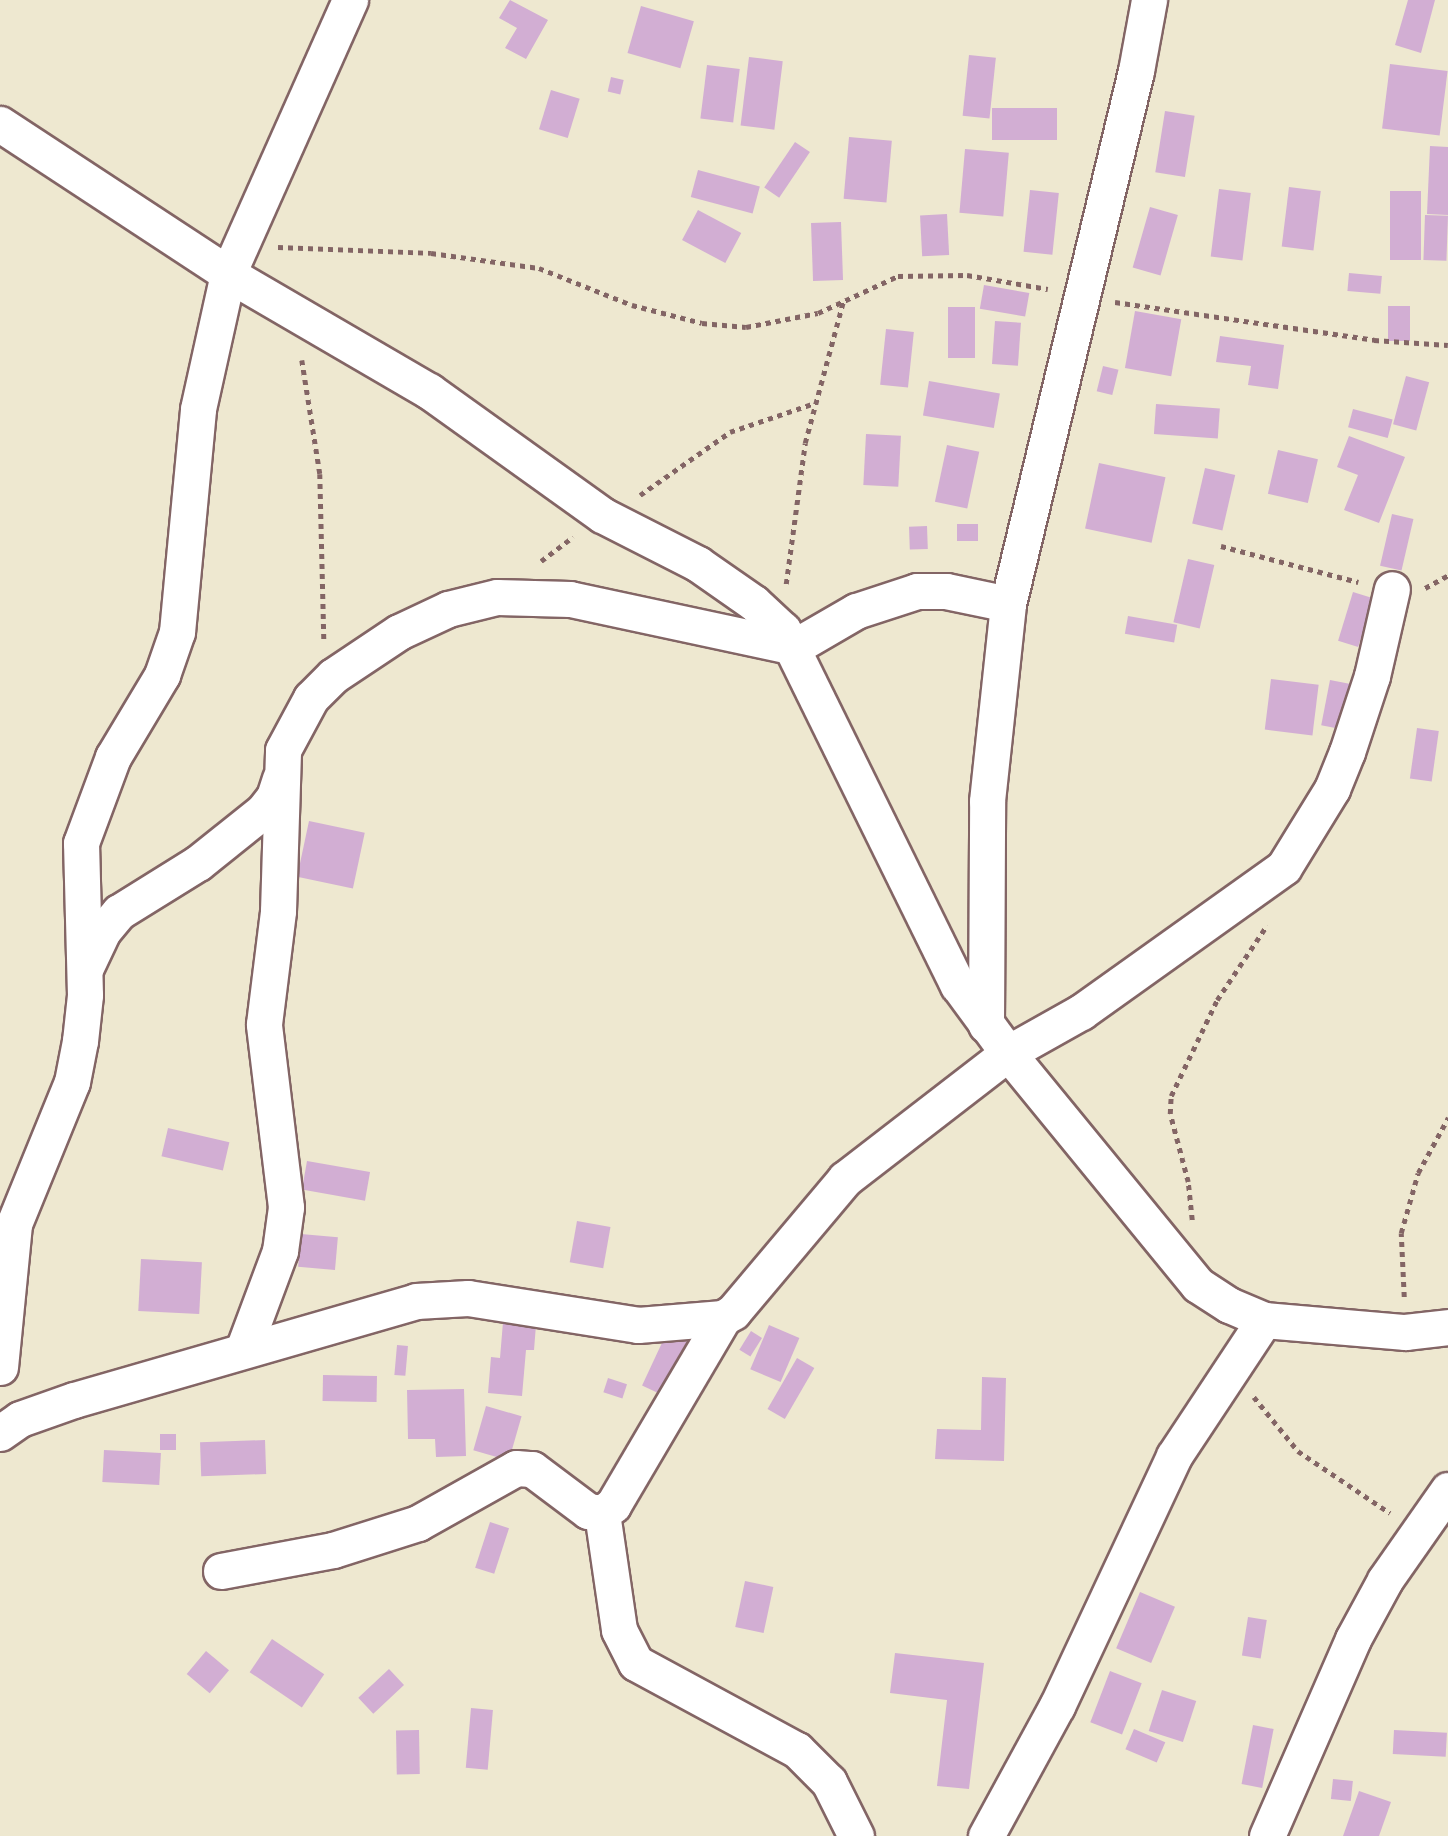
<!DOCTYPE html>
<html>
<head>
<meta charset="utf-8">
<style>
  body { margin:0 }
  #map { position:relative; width:1448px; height:1836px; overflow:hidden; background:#eee8d0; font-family:Pangolin,sans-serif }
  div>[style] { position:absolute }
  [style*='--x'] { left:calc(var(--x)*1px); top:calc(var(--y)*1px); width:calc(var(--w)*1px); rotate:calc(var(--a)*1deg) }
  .building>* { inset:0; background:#d2aed3; transform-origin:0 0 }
  .path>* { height:4.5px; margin-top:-2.25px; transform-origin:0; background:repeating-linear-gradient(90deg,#836565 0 5px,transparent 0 10px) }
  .roads { filter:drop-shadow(2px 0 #836565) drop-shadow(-2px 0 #836565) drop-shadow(0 2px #836565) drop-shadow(0 -2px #836565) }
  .street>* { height:35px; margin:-17.5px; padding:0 17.5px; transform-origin:17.5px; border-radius:17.5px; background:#fff }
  span { translate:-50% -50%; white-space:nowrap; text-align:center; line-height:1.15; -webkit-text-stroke:5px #f7f3e8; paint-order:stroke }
</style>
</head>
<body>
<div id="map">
  <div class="building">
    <div style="clip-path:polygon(510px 0,548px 20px,526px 59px,505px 48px,517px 28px,499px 18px)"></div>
    <div style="clip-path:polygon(1408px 0,1435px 0,1421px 53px,1395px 45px)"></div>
    <div style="left:641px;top:6px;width:55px;height:49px;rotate:16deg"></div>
    <div style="left:969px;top:55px;width:27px;height:61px;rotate:6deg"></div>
    <div style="left:749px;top:57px;width:34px;height:69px;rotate:7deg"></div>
    <div style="left:1390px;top:64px;width:58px;height:65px;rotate:7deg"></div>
    <div style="left:707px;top:65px;width:33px;height:54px;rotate:7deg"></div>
    <div style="left:611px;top:77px;width:13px;height:15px;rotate:13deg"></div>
    <div style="left:551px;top:90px;width:30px;height:41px;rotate:17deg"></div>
    <div style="left:992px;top:108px;width:65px;height:32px"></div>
    <div style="left:1165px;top:111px;width:30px;height:62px;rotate:9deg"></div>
    <div style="left:849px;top:137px;width:43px;height:62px;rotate:5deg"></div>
    <div style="left:795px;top:142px;width:18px;height:55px;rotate:34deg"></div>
    <div style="clip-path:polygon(1430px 146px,1448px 147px,1448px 215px,1427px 214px)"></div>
    <div style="left:965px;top:149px;width:44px;height:64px;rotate:5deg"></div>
    <div style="left:698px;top:170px;width:64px;height:28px;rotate:15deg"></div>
    <div style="left:1289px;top:187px;width:32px;height:60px;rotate:7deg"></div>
    <div style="left:1219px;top:189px;width:32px;height:68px;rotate:7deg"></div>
    <div style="left:1030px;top:190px;width:29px;height:62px;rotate:6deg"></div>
    <div style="left:1390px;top:191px;width:31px;height:69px"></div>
    <div style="left:1150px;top:207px;width:29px;height:63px;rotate:16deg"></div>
    <div style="left:698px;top:210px;width:49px;height:34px;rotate:28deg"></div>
    <div style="left:947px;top:214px;width:41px;height:27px;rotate:87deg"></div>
    <div style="left:1425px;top:215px;width:23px;height:45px;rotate:2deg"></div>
    <div style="left:841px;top:222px;width:58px;height:30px;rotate:88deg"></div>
    <div style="left:1349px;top:273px;width:33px;height:18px;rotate:5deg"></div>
    <div style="left:984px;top:285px;width:46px;height:24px;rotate:10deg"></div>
    <div style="left:1388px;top:306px;width:22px;height:35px"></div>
    <div style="left:948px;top:307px;width:27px;height:51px"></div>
    <div style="left:1135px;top:311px;width:47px;height:58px;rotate:10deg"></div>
    <div style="left:995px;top:321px;width:26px;height:43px;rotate:4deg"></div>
    <div style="left:886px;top:329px;width:28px;height:56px;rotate:6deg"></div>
    <div style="clip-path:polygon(1220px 336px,1284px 345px,1278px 389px,1248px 385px,1251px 366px,1216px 362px)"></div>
    <div style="left:1103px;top:366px;width:16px;height:26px;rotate:14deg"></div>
    <div style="left:1406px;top:376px;width:24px;height:50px;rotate:15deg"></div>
    <div style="left:929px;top:381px;width:72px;height:35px;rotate:10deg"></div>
    <div style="left:1156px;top:404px;width:64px;height:30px;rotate:4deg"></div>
    <div style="left:1353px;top:409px;width:41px;height:19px;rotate:15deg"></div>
    <div style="left:866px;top:434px;width:35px;height:51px;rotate:3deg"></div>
    <div style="clip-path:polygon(1349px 436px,1405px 457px,1379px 523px,1344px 510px,1358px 475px,1337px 467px)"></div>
    <div style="left:947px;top:445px;width:33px;height:58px;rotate:12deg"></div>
    <div style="left:1278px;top:450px;width:41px;height:45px;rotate:13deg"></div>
    <div style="left:1099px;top:463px;width:68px;height:67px;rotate:12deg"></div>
    <div style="left:1205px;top:468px;width:31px;height:57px;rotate:13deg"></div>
    <div style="left:1392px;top:514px;width:22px;height:53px;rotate:13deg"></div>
    <div style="left:957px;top:524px;width:21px;height:17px"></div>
    <div style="left:927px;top:526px;width:23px;height:18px;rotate:88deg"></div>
    <div style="left:1188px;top:559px;width:27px;height:65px;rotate:13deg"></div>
    <div style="left:1353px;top:592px;width:21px;height:51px;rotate:17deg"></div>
    <div style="left:1128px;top:616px;width:50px;height:18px;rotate:10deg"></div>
    <div style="left:1271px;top:679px;width:48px;height:51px;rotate:7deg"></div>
    <div style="left:1330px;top:680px;width:21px;height:46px;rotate:11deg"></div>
    <div style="left:1417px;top:728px;width:22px;height:51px;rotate:8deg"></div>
    <div style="left:309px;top:821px;width:57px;height:57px;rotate:12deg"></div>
    <div style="left:168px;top:1128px;width:63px;height:29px;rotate:13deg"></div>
    <div style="left:307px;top:1161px;width:64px;height:29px;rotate:10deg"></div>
    <div style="left:577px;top:1221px;width:34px;height:42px;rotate:10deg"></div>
    <div style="left:301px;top:1234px;width:37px;height:33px;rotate:5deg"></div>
    <div style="left:141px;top:1259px;width:61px;height:52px;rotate:3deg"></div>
    <div style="clip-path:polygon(503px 1322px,536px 1325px,534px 1350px,526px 1350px,522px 1396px,488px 1393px,491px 1357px,500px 1358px)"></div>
    <div style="left:769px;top:1325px;width:33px;height:48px;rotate:23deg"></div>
    <div style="left:751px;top:1331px;width:13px;height:22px;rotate:32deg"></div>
    <div style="left:667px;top:1332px;width:33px;height:59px;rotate:25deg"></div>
    <div style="left:397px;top:1345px;width:11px;height:30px;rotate:5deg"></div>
    <div style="left:797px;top:1358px;width:20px;height:59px;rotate:30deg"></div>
    <div style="left:323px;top:1375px;width:54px;height:26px;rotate:1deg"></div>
    <div style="clip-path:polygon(982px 1377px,1006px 1378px,1004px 1461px,935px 1459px,937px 1429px,981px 1430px)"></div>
    <div style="left:608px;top:1378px;width:20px;height:15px;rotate:18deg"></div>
    <div style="clip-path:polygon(464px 1389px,466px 1456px,436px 1457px,435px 1439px,408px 1439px,407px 1390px)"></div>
    <div style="left:486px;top:1406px;width:37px;height:46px;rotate:16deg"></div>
    <div style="left:160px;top:1434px;width:16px;height:16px"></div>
    <div style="left:265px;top:1440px;width:34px;height:65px;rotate:88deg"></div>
    <div style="left:104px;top:1450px;width:57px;height:32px;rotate:3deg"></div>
    <div style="left:490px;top:1522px;width:20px;height:48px;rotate:18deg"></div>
    <div style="left:745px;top:1581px;width:29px;height:47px;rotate:12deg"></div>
    <div style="left:1140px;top:1592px;width:38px;height:61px;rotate:23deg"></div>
    <div style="left:1248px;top:1617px;width:19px;height:39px;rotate:9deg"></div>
    <div style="left:272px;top:1639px;width:63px;height:40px;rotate:34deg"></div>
    <div style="left:206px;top:1651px;width:30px;height:30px;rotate:40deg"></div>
    <div style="clip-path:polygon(895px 1653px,984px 1663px,969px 1789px,937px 1786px,947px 1700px,890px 1693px)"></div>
    <div style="left:389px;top:1669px;width:22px;height:42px;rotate:47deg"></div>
    <div style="left:1110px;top:1671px;width:34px;height:55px;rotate:21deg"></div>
    <div style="left:1162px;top:1690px;width:36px;height:43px;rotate:18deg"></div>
    <div style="left:471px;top:1708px;width:22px;height:60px;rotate:5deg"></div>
    <div style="left:1253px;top:1725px;width:21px;height:60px;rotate:11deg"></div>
    <div style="left:1134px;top:1729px;width:34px;height:22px;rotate:23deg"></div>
    <div style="left:419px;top:1730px;width:44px;height:23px;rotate:89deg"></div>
    <div style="left:1394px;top:1730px;width:53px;height:24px;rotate:3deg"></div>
    <div style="left:1333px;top:1779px;width:20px;height:20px;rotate:6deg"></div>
    <div style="clip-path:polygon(1359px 1791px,1391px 1802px,1379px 1836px,1343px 1836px)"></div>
  </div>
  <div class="path">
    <div style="--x:278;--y:247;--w:153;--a:2.2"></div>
    <div style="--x:431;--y:253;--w:109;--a:7.9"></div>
    <div style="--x:539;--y:268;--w:100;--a:21.7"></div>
    <div style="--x:632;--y:305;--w:72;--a:14.4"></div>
    <div style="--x:702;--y:323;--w:44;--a:5.2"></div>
    <div style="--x:746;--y:327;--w:73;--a:-11"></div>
    <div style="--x:818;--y:313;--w:88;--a:-24.8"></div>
    <div style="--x:898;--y:276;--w:69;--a:-0.8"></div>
    <div style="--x:967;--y:275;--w:82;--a:9.8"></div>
    <div style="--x:1115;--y:302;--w:262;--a:8.3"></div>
    <div style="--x:1374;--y:340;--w:74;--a:3.9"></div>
    <div style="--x:302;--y:360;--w:115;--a:81"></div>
    <div style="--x:320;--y:474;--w:166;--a:88.6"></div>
    <div style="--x:640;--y:495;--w:110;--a:-35"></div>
    <div style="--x:730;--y:432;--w:90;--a:-18.8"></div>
    <div style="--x:1221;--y:546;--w:142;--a:14.7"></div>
    <div style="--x:541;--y:561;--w:40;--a:-37"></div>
    <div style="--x:786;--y:584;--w:142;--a:-82.3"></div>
    <div style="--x:805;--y:443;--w:146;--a:-74.9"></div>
    <div style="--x:1425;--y:588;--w:26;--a:-29"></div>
    <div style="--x:1192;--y:1220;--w:38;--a:-96"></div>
    <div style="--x:1188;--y:1182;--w:70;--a:-104.8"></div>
    <div style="--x:1170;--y:1114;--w:18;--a:-87"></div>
    <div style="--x:1171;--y:1096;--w:106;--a:-64.4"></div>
    <div style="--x:1217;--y:1000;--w:90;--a:-56.3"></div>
    <div style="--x:1404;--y:1297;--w:64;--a:-92.7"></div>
    <div style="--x:1401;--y:1233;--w:62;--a:-74.2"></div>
    <div style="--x:1418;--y:1173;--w:63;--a:-61.4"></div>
    <div style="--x:1254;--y:1397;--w:70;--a:50.8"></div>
    <div style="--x:1298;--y:1451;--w:111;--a:34"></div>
  </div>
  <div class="roads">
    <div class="street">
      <div style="--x:0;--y:124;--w:273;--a:33.3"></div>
      <div style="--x:228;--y:274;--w:233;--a:30.2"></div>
      <div style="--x:429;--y:391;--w:213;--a:35.6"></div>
      <div style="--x:602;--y:515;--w:108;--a:27"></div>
      <div style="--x:698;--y:564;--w:68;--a:34.9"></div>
      <div style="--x:754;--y:603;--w:40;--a:43"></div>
      <div style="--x:783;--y:630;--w:396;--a:63.8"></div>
      <div style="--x:958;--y:985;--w:84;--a:53.7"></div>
      <div style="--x:1008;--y:1053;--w:300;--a:50.7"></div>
      <div style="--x:1198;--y:1285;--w:37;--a:33"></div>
      <div style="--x:1229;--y:1305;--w:38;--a:23"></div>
      <div style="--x:1264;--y:1320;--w:142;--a:4.9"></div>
      <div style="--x:1405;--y:1332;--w:43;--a:-6.6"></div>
      <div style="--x:85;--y:969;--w:42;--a:-64.7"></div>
      <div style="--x:103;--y:931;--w:25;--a:-50"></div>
      <div style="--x:119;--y:912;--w:93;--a:-31.8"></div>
      <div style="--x:198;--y:863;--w:83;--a:-38.7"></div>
      <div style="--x:263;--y:811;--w:18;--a:-52"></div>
      <div style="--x:274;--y:797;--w:19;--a:-72"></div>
      <div style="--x:986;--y:1025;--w:224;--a:-89.7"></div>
      <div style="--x:987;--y:801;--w:198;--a:-83.9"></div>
      <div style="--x:1008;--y:604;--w:548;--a:-76.5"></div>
      <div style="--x:1136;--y:71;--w:72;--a:-79.6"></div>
      <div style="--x:243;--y:1350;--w:106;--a:-69.5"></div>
      <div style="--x:280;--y:1251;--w:44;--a:-82.2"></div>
      <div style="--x:286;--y:1207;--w:184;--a:-96.9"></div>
      <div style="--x:264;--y:1024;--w:114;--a:-82.9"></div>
      <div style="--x:278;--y:911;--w:161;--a:-88.2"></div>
      <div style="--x:283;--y:750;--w:59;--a:-61.7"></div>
      <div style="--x:311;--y:698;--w:31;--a:-45"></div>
      <div style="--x:333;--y:676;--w:79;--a:-33.7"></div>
      <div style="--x:399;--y:632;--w:54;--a:-25.1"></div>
      <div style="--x:448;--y:609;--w:50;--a:-13.8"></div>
      <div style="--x:497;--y:597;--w:73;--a:1.6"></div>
      <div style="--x:570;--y:599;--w:229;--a:12.1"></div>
      <div style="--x:794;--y:647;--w:72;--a:-30.1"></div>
      <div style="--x:856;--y:611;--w:64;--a:-18.2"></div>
      <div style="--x:917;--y:591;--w:29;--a:0"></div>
      <div style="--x:946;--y:591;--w:63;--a:11.8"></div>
      <div style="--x:0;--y:1367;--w:144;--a:-84.4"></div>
      <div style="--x:14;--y:1224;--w:153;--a:-67.8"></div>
      <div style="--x:72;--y:1082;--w:42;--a:-79"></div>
      <div style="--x:80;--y:1041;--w:46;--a:-83.8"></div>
      <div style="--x:85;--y:995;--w:152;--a:-91.5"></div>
      <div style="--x:81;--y:843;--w:92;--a:-69.6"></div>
      <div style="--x:113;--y:757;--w:96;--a:-59.1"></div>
      <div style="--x:162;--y:675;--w:46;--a:-70.8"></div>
      <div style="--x:177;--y:632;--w:224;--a:-84.6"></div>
      <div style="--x:198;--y:409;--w:138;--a:-77.5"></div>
      <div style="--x:228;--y:274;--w:300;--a:-66"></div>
      <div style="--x:0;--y:1433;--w:24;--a:-35"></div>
      <div style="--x:20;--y:1419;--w:57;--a:-19.4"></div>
      <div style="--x:74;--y:1400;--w:356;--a:-16.1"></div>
      <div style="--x:416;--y:1301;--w:52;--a:-3.3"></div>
      <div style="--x:468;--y:1298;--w:172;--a:9"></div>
      <div style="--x:638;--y:1325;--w:85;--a:-4.7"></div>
      <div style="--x:723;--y:1318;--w:12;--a:-31"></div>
      <div style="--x:733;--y:1312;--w:174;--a:-49.9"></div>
      <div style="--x:845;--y:1179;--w:206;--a:-37.7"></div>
      <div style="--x:1008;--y:1053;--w:84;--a:-29.3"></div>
      <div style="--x:1081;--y:1012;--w:249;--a:-35.5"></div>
      <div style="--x:1284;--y:867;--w:92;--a:-58.4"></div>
      <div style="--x:1332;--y:789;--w:40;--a:-68"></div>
      <div style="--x:1347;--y:752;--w:80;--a:-71.8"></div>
      <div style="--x:1372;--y:676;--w:89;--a:-77.1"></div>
      <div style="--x:602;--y:1513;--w:118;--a:81.7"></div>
      <div style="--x:619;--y:1630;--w:37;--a:63"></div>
      <div style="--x:636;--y:1663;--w:183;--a:28.4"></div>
      <div style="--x:797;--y:1750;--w:45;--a:45"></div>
      <div style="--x:829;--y:1782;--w:60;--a:63.4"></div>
      <div style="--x:221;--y:1571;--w:114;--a:-10.6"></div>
      <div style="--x:333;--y:1550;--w:89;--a:-17.6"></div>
      <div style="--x:418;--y:1523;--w:112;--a:-29.3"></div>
      <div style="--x:516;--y:1468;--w:16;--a:4"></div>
      <div style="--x:532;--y:1469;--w:70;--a:36.9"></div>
      <div style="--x:588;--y:1511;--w:14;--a:8"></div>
      <div style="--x:602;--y:1513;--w:14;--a:-36"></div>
      <div style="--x:613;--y:1505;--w:217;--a:-59.5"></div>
      <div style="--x:986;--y:1836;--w:148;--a:-61.4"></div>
      <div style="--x:1057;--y:1706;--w:276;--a:-64.9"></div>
      <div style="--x:1174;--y:1456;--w:163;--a:-56.5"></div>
      <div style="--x:1267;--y:1836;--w:215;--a:-66.4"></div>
      <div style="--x:1353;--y:1639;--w:67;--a:-61.5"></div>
      <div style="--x:1385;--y:1580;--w:110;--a:-55"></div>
    </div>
  </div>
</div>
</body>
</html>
